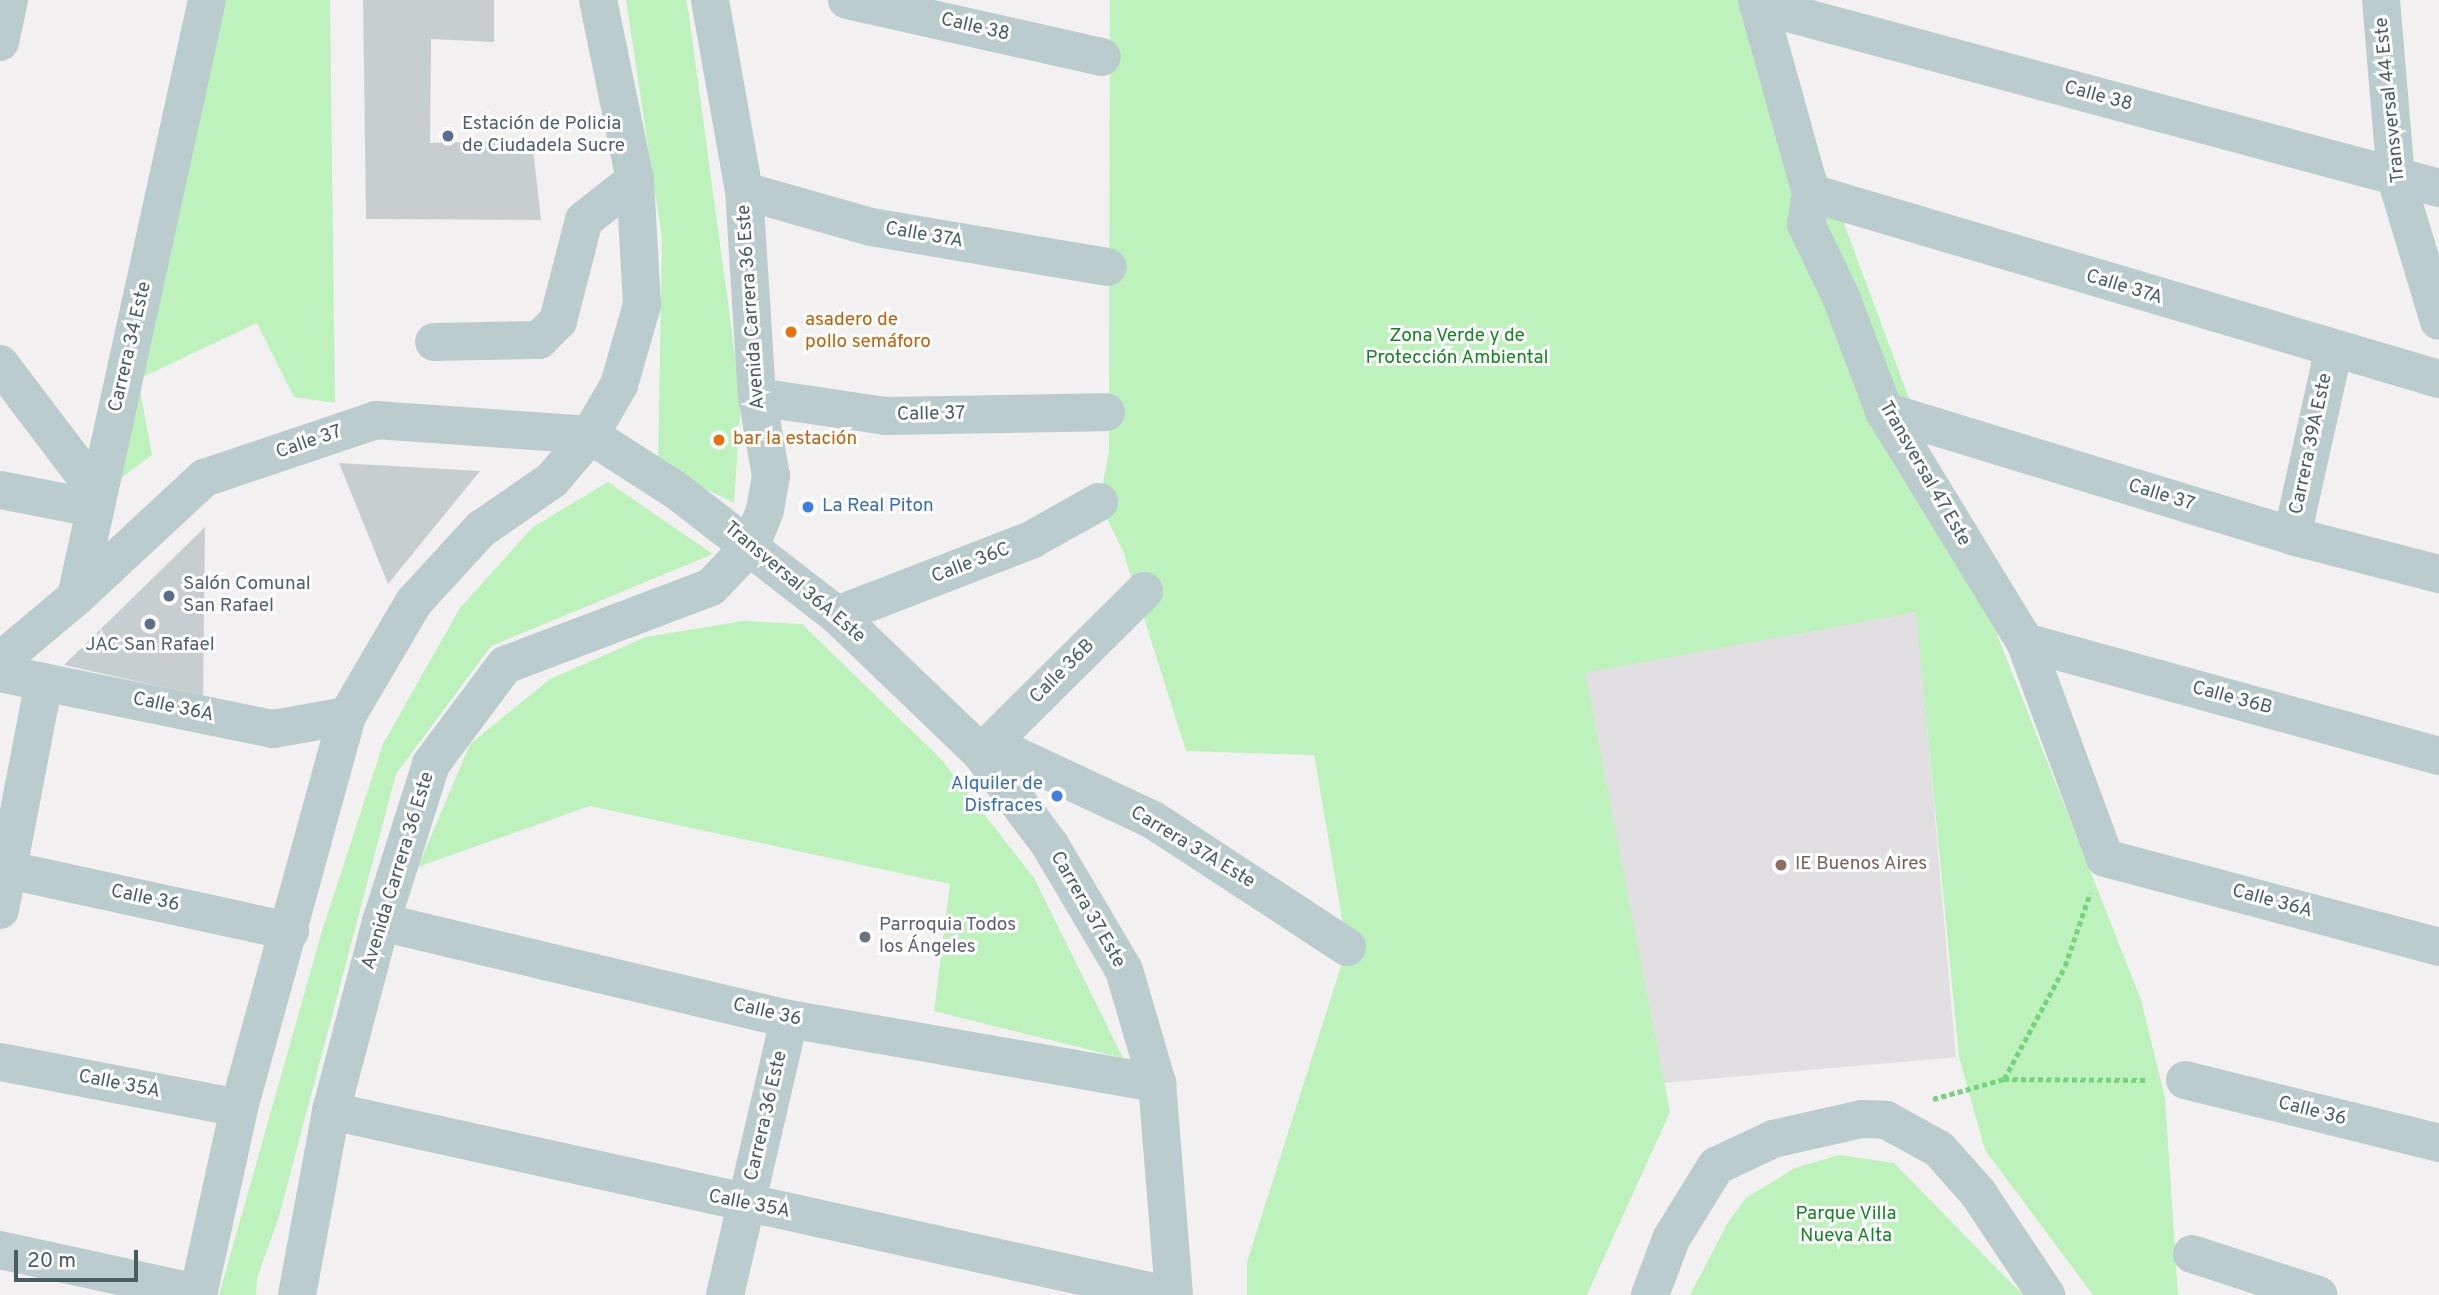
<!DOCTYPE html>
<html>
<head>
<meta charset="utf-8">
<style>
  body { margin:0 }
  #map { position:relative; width:2439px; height:1295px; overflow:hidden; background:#f3f0f1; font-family:Overpass,sans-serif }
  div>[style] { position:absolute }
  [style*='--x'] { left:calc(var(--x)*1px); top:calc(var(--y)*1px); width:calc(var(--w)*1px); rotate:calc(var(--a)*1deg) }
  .education>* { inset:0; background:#e1dfe1; transform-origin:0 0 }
  .green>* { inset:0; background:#bdf2bd }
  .building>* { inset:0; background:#c7ced0 }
  .path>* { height:4.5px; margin-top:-2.25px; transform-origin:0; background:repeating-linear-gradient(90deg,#73d37f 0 5px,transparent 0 8.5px) }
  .minor>* { height:38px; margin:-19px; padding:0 19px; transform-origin:19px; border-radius:19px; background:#bbccce }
  .dots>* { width:19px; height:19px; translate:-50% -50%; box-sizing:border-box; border:4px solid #fff; border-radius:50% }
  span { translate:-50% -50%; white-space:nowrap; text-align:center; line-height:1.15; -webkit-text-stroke:6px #fff; paint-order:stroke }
  .street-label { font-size:19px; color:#475d5f }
  .service-label { font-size:19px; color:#4e5e75 }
  .left { translate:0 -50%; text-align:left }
  .food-label { font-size:19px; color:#c56008 }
  .park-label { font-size:19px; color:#128620 }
  .shop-label { font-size:19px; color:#366cbe }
  .right { translate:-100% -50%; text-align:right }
  .education-label { font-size:19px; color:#785e54 }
  .worship-label { font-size:19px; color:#5b616d }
  .scale { position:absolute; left:14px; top:1250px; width:124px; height:32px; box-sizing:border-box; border:4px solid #475d5f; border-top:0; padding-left:9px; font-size:21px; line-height:24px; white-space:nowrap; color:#475d5f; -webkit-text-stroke:5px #fff; paint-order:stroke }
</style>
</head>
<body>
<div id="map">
  <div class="education">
    <div style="left:1917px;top:612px;width:447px;height:338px;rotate:85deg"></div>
  </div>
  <div class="green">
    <div style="clip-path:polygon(224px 0,330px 0,335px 403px,294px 397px,257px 323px,138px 379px,152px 455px,114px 483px)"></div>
    <div style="clip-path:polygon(626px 0,686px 0,689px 15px,741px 399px,734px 503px,658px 465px,662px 239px)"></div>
    <div style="clip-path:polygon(1110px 0,1761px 0,1991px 619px,2141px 1000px,2165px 1098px,2178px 1295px,2093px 1295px,1985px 1150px,1959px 1057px,1916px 612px,1585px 673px,1670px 1112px,1587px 1295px,1247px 1295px,1247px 1262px,1347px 947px,1314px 755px,1186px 751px,1123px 551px,1099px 502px,1109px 452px)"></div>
    <div style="clip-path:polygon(608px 482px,713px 554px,491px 646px,396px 774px,278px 1220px,257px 1278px,256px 1295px,219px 1295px,322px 931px,383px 744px,460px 608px,533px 527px)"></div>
    <div style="clip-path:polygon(743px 621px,802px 624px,941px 759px,1034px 878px,1123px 1058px,934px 1011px,950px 884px,590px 806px,418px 867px,470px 744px,550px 679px,646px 637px)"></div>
    <div style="clip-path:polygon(1839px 1155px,1894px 1163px,2023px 1295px,1690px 1295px,1727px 1224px,1746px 1198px,1795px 1168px)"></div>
  </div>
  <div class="building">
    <div style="clip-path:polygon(363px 0,494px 0,494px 42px,431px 39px,430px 143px,532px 140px,541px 220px,366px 219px)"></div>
    <div style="clip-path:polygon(339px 463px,480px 471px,388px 584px)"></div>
    <div style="clip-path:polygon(205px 527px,203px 696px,64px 665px)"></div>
  </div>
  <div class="path">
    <div style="--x:2004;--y:1079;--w:128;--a:-61.6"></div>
    <div style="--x:2065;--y:966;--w:77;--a:-71.1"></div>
    <div style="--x:1933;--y:1099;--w:74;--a:-15.7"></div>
    <div style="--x:2004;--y:1079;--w:142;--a:0.4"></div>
  </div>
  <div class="minor">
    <div style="--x:847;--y:0;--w:261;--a:12.6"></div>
    <div style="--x:1757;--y:0;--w:200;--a:74.4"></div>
    <div style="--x:1811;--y:193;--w:31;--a:99"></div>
    <div style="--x:1806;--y:224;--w:81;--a:64.4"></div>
    <div style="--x:1841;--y:297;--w:122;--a:69.3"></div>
    <div style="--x:1884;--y:411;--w:271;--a:58.6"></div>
    <div style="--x:2025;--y:642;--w:230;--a:69.7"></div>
    <div style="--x:2105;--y:858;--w:346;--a:14.9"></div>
    <div style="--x:2381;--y:0;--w:179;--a:85.2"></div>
    <div style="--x:2396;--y:178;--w:149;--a:73.3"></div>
    <div style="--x:1758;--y:5;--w:705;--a:15.04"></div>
    <div style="--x:0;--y:42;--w:43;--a:-77.9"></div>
    <div style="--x:744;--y:191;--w:132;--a:15.8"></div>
    <div style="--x:871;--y:227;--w:240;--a:9.6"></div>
    <div style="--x:1811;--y:193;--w:655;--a:16.5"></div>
    <div style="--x:434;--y:342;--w:105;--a:-1.1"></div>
    <div style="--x:539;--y:340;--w:27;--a:-45"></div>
    <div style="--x:558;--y:321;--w:104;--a:-75.6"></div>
    <div style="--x:584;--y:220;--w:65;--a:-38.1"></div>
    <div style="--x:0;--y:364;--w:161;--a:52.8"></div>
    <div style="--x:757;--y:397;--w:130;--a:8.4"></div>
    <div style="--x:886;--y:416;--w:220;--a:-1"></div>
    <div style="--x:1884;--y:411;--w:427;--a:17"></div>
    <div style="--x:2292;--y:536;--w:152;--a:14.5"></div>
    <div style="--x:0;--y:490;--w:95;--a:11"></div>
    <div style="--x:2292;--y:536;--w:189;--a:-77.4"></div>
    <div style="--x:76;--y:597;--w:175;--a:-42.9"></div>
    <div style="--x:204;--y:478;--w:182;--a:-18.6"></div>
    <div style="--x:376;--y:420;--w:215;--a:4"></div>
    <div style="--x:590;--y:435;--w:103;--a:32.8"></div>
    <div style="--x:677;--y:491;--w:202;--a:37.8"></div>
    <div style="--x:837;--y:615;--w:199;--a:43.8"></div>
    <div style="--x:981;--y:753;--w:115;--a:53.1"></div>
    <div style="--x:1050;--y:845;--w:145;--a:59.4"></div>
    <div style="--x:1124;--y:970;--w:118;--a:73.7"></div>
    <div style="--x:1157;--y:1083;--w:213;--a:85.4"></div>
    <div style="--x:837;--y:615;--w:208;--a:-21.1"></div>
    <div style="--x:1031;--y:540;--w:78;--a:-29.2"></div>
    <div style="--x:2025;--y:642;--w:429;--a:15.4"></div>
    <div style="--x:0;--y:661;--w:99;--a:-40.1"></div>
    <div style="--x:76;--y:597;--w:611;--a:-77.62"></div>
    <div style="--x:0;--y:673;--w:279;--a:11.6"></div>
    <div style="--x:273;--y:729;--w:75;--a:-10"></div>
    <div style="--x:991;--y:744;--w:179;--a:25.1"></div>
    <div style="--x:1153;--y:820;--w:232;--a:33.2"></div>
    <div style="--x:981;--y:753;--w:230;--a:-44.8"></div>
    <div style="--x:0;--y:868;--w:297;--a:12.3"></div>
    <div style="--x:0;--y:910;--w:232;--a:-79.1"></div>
    <div style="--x:381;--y:922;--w:419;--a:13.4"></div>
    <div style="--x:789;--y:1019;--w:374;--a:9.9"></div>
    <div style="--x:0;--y:1062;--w:243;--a:10.9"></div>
    <div style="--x:2185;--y:1080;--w:262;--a:13.9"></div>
    <div style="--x:331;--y:1111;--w:856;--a:12.41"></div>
    <div style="--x:0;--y:1250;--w:203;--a:12.3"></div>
    <div style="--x:2192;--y:1254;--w:133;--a:18"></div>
    <div style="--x:198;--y:1295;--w:191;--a:-77.6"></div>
    <div style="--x:239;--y:1108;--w:407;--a:-74.6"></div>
    <div style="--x:347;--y:716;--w:132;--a:-59.6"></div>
    <div style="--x:414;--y:602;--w:99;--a:-47.5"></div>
    <div style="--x:481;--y:529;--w:86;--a:-34.6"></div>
    <div style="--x:552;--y:480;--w:59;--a:-49.8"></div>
    <div style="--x:590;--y:435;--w:58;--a:-59.9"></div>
    <div style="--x:619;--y:385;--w:83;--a:-74"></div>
    <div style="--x:642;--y:305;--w:125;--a:-93.2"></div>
    <div style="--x:635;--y:180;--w:184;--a:-101.6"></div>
    <div style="--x:297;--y:1295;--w:187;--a:-79.5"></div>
    <div style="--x:331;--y:1111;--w:196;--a:-75.2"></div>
    <div style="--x:381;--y:922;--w:166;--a:-72.4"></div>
    <div style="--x:431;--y:764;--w:124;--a:-53.2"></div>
    <div style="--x:505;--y:665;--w:220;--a:-20.7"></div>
    <div style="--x:711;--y:587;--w:58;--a:-46.4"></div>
    <div style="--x:751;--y:545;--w:38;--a:-68"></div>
    <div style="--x:765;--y:510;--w:35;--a:-80"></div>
    <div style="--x:771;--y:476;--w:80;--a:-100"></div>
    <div style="--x:757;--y:397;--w:206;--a:-93.6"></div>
    <div style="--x:744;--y:191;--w:194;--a:-100.1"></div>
    <div style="--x:725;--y:1295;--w:283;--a:-76.9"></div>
    <div style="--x:1650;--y:1295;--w:60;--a:-69.4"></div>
    <div style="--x:1671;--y:1239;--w:86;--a:-58.3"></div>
    <div style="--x:1716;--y:1166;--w:63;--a:-25.3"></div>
    <div style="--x:1773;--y:1139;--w:91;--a:-12.7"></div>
    <div style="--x:1862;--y:1119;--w:24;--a:2"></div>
    <div style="--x:1886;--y:1120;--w:60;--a:28.7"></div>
    <div style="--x:1939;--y:1149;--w:59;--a:48.4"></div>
    <div style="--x:1978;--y:1193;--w:123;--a:56.3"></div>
  </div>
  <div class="dots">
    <div style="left:448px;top:136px;background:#5c6f8a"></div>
    <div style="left:791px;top:332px;background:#e8710a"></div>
    <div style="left:719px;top:440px;background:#e8710a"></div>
    <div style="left:808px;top:507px;background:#3f7fe0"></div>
    <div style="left:169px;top:596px;background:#5c6f8a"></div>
    <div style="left:150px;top:624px;background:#5c6f8a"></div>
    <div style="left:1057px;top:796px;background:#3f7fe0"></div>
    <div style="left:1781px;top:865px;background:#8d6e63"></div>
    <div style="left:865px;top:937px;background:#6b7280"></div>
  </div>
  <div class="street-label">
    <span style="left:975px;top:28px;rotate:13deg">Calle 38</span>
    <span style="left:2098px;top:97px;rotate:15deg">Calle 38</span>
    <span style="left:2391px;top:100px;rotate:-96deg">Transversal 44 Este</span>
    <span style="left:924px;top:236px;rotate:10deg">Calle 37A</span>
    <span style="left:2124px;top:288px;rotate:17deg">Calle 37A</span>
    <span style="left:752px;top:307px;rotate:-94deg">Avenida Carrera 36 Este</span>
    <span style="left:131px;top:347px;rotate:-77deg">Carrera 34 Este</span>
    <span style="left:931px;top:415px;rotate:-1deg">Calle 37</span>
    <span style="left:309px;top:443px;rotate:-19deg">Calle 37</span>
    <span style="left:2312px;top:444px;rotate:-78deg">Carrera 39A Este</span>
    <span style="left:1924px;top:474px;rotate:60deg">Transversal 47 Este</span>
    <span style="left:2161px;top:496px;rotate:17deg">Calle 37</span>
    <span style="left:971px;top:564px;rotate:-21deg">Calle 36C</span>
    <span style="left:794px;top:583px;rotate:40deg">Transversal 36A Este</span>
    <span style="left:1063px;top:672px;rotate:-45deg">Calle 36B</span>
    <span style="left:2232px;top:699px;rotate:15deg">Calle 36B</span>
    <span style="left:173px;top:708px;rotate:12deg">Calle 36A</span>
    <span style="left:1192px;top:848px;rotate:31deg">Carrera 37A Este</span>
    <span style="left:399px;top:871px;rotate:-73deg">Avenida Carrera 36 Este</span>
    <span style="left:145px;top:899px;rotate:12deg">Calle 36</span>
    <span style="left:2272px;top:902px;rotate:15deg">Calle 36A</span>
    <span style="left:1087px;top:910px;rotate:60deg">Carrera 37 Este</span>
    <span style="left:767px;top:1013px;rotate:13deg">Calle 36</span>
    <span style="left:119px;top:1085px;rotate:11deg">Calle 35A</span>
    <span style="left:2312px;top:1112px;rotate:14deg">Calle 36</span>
    <span style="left:767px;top:1116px;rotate:-77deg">Carrera 36 Este</span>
    <span style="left:749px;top:1205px;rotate:11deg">Calle 35A</span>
  </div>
  <div class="service-label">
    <span class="left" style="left:462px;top:136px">Estación de Policia<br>de Ciudadela Sucre</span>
    <span class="left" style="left:183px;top:596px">Salón Comunal<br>San Rafael</span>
    <span style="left:150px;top:646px">JAC San Rafael</span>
  </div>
  <div class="food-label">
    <span class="left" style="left:805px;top:332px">asadero de<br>pollo semáforo</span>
    <span class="left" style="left:733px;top:440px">bar la estación</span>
  </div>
  <div class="park-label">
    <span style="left:1457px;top:348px">Zona Verde y de<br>Protección Ambiental</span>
    <span style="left:1846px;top:1226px">Parque Villa<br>Nueva Alta</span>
  </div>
  <div class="shop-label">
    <span class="left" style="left:822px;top:507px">La Real Piton</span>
    <span class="right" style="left:1043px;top:796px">Alquiler de<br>Disfraces</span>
  </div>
  <div class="education-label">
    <span class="left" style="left:1795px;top:865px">IE Buenos Aires</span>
  </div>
  <div class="worship-label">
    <span class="left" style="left:879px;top:937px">Parroquia Todos<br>los Ángeles</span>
  </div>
  <div class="scale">20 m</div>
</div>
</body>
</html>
